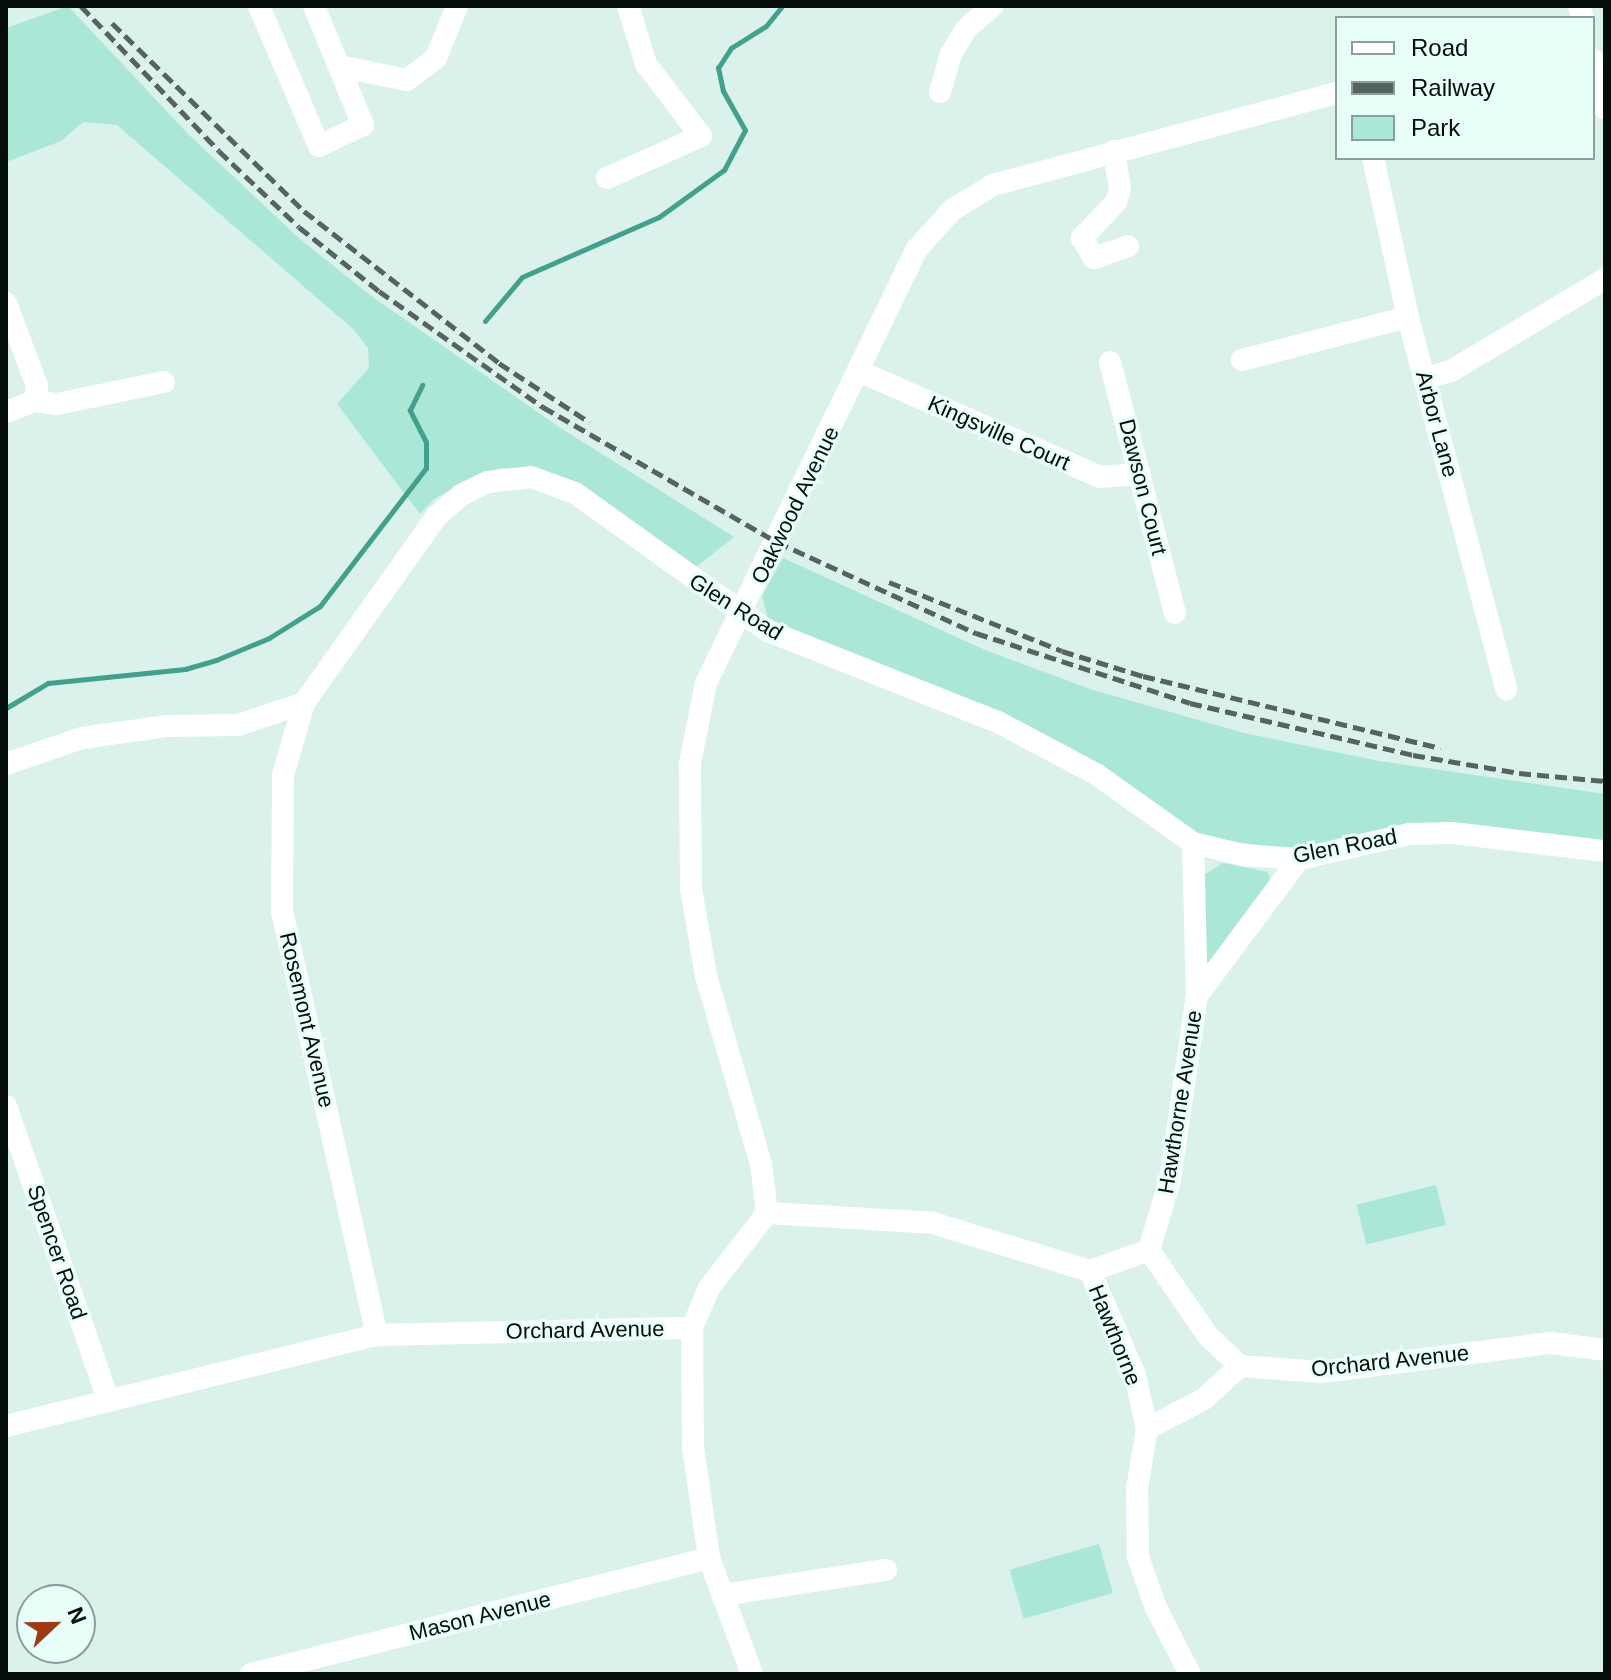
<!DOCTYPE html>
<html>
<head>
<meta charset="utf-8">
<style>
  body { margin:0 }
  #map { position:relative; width:1611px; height:1680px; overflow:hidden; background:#daf2eb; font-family:Helvetica,sans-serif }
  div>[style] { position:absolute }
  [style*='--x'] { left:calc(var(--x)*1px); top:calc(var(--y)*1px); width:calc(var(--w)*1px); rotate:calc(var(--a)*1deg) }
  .green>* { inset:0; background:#aae7d7; transform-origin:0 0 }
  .stream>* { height:5px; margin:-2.5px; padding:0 2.5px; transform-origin:2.5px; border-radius:2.5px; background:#42a08d }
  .minor>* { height:22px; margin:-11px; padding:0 11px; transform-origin:11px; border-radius:11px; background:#fff }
  .rail>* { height:5px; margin-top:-2.5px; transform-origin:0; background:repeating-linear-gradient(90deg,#566460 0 12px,transparent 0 18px) }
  span { translate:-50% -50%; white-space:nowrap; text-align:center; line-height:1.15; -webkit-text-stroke:6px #e7fff8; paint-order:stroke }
  .street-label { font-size:22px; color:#060e0c }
  .frame { position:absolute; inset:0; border:8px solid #060e0c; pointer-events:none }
  .legend { position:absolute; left:1335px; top:16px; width:260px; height:144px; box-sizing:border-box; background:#e7fff8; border:2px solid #8d9f9a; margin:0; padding:10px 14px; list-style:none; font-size:24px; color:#060e0c }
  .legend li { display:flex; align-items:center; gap:16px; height:40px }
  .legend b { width:40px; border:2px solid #8d9f9a }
  .north { position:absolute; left:16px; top:1584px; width:80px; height:80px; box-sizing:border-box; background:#e7fff8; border:2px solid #8d9f9a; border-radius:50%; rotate:68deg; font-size:22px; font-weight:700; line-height:32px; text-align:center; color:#060e0c }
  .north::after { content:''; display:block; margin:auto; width:28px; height:36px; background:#a03a14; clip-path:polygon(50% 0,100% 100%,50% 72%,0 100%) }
</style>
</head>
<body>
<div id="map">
  <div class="green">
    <div style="clip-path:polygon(68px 6px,188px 134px,300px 239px,370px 295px,559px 427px,734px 537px,696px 567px,538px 469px,502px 468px,479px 474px,434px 499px,420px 514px,337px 404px,369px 368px,368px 348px,353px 329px,117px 125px,83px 122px,61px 141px,6px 162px,6px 28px)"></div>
    <div style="clip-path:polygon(783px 558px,985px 650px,1093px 690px,1244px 733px,1379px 761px,1605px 794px,1605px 843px,1460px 824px,1286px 850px,1203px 836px,768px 618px,762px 596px)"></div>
    <div style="clip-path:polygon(1223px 863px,1268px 872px,1271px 886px,1211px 963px,1206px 962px,1204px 875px)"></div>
    <div style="left:1436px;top:1185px;width:41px;height:82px;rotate:76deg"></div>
    <div style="left:1099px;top:1544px;width:51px;height:93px;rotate:74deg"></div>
  </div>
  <div class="stream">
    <div style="--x:485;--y:321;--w:57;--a:-49.9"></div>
    <div style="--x:522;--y:277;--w:150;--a:-23.7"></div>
    <div style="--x:659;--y:217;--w:80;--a:-35.9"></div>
    <div style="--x:724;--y:170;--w:45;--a:-62.3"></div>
    <div style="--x:745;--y:130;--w:45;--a:-119.4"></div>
    <div style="--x:723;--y:91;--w:24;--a:-102"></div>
    <div style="--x:718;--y:68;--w:24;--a:-57"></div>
    <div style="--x:731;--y:48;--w:41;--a:-32.2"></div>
    <div style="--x:766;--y:26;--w:26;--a:-51"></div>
    <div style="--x:6;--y:708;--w:49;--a:-30.8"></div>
    <div style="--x:48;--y:683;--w:138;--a:-5.8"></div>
    <div style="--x:185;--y:669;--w:32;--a:-16"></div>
    <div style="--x:216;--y:660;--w:57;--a:-22.5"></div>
    <div style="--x:269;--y:638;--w:60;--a:-32.1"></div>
    <div style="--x:320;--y:606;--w:174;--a:-52.5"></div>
    <div style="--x:426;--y:468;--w:26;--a:-90"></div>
    <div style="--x:426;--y:442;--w:36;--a:-117"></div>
    <div style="--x:410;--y:410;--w:28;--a:-64"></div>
  </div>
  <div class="minor">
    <div style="--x:259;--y:6;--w:152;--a:66.8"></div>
    <div style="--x:319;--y:146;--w:49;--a:-25.5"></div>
    <div style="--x:363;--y:125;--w:129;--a:-112.4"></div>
    <div style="--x:1579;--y:6;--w:13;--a:72"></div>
    <div style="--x:1593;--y:60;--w:50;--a:76.2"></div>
    <div style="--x:339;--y:66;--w:69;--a:11.6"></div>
    <div style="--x:407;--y:80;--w:36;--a:-37"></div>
    <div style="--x:436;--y:58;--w:56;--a:-68"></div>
    <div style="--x:940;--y:92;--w:40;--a:-74"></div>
    <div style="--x:951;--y:54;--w:29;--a:-59"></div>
    <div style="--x:966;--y:29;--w:35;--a:-41"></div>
    <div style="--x:1114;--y:151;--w:38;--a:81"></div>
    <div style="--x:1120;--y:189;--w:14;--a:107"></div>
    <div style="--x:1116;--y:202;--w:50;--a:133.4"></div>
    <div style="--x:1082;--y:238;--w:23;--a:59"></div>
    <div style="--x:1094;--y:258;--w:36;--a:-19"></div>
    <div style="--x:1373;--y:158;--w:163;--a:77.6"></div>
    <div style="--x:1408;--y:317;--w:385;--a:75.2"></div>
    <div style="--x:607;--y:178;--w:103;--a:-24.1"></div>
    <div style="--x:701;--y:136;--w:91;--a:-127.4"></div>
    <div style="--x:646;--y:64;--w:61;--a:-107.2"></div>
    <div style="--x:6;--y:303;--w:89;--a:69.5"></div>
    <div style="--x:37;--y:386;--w:15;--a:98"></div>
    <div style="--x:1242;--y:360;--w:171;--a:-14.5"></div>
    <div style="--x:1110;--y:362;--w:259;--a:75.5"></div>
    <div style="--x:861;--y:372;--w:261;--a:23.7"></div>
    <div style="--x:1100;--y:477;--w:40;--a:-4.3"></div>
    <div style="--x:1426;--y:378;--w:26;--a:-16"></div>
    <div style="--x:1451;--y:371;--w:179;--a:-30.9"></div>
    <div style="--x:35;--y:401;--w:22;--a:8"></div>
    <div style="--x:57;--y:404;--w:109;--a:-11.6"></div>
    <div style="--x:6;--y:412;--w:31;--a:-21"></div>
    <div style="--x:304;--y:703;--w:75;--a:106.3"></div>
    <div style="--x:283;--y:775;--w:136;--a:90.4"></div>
    <div style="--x:282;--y:911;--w:435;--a:77.4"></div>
    <div style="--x:6;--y:764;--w:80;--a:-18.9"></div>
    <div style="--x:82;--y:738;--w:85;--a:-8.1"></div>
    <div style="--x:166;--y:726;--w:72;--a:-0.8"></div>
    <div style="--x:238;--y:725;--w:70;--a:-18.4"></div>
    <div style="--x:304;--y:703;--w:229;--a:-54.6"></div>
    <div style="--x:437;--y:516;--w:32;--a:-41"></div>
    <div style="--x:461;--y:495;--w:30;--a:-26"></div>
    <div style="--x:488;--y:482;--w:43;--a:-6.6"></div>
    <div style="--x:531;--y:477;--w:47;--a:20"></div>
    <div style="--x:575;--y:493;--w:237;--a:35.6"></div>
    <div style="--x:768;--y:631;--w:247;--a:21.6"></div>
    <div style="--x:998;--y:722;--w:111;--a:28"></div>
    <div style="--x:1096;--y:774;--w:119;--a:35.4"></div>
    <div style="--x:1193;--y:843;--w:51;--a:13.5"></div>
    <div style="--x:1243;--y:855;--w:56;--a:4.1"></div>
    <div style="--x:1299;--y:859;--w:113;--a:-12.8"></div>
    <div style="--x:1409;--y:834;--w:44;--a:-1.3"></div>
    <div style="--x:1453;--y:833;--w:153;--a:6.8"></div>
    <div style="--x:1193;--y:843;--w:153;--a:88.5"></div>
    <div style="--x:6;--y:1106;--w:310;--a:70.8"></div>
    <div style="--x:767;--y:1213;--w:49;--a:-97"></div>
    <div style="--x:761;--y:1164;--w:196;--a:-106.3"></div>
    <div style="--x:706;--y:976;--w:89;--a:-99.7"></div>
    <div style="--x:691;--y:888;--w:125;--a:-90.5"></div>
    <div style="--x:690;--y:763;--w:82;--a:-78.7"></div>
    <div style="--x:706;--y:683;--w:483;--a:-64.1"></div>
    <div style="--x:917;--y:249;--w:52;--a:-48.1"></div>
    <div style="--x:952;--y:210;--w:48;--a:-31.4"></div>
    <div style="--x:993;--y:185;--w:356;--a:-15"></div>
    <div style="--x:767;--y:1213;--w:166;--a:3.4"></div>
    <div style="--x:933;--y:1223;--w:164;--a:17"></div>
    <div style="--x:1090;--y:1271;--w:63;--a:-19.6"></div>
    <div style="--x:1090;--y:1271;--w:113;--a:66.6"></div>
    <div style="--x:1135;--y:1375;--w:55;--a:77.5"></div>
    <div style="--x:1147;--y:1429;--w:61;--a:99.5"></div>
    <div style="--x:1137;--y:1489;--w:68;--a:89.2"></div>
    <div style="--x:1138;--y:1557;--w:54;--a:70.6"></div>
    <div style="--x:1156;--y:1608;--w:74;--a:62.7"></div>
    <div style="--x:1240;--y:1366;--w:44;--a:-136.8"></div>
    <div style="--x:1208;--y:1336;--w:104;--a:-124.5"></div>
    <div style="--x:1149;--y:1250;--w:73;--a:-73.3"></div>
    <div style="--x:1170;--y:1180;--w:186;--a:-81.7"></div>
    <div style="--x:1197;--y:996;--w:171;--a:-53.3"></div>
    <div style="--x:6;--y:1426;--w:382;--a:-13.8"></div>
    <div style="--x:377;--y:1335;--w:315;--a:-1.3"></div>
    <div style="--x:1147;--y:1429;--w:64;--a:-27.8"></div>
    <div style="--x:1204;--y:1399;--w:49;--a:-42.5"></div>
    <div style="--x:1240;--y:1366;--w:81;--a:4.2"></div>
    <div style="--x:1321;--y:1372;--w:232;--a:-7.2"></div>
    <div style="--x:1551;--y:1343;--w:54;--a:7.4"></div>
    <div style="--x:722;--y:1595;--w:166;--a:-8.7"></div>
    <div style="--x:251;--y:1674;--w:472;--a:-14.2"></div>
    <div style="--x:752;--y:1674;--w:124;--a:-110.3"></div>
    <div style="--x:709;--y:1558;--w:112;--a:-98.2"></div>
    <div style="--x:693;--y:1447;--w:119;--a:-90.5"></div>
    <div style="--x:692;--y:1328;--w:43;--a:-67"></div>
    <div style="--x:709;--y:1288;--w:95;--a:-52.3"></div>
  </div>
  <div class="rail">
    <div style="--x:81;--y:6;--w:200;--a:46.4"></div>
    <div style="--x:219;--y:151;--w:110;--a:43.5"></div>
    <div style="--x:299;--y:227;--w:102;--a:38.7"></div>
    <div style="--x:379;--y:291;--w:201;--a:35.3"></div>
    <div style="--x:543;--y:407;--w:270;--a:30"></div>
    <div style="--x:777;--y:542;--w:219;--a:24.6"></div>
    <div style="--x:976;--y:633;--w:225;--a:18.1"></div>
    <div style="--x:1190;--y:703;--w:229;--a:13.1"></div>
    <div style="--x:1413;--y:755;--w:108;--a:9.6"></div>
    <div style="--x:1519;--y:773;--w:86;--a:5.3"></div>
    <div style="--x:112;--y:23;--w:269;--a:44.4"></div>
    <div style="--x:304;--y:211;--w:247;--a:37.9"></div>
    <div style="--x:499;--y:363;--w:108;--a:33.2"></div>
    <div style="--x:889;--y:582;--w:186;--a:21.7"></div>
    <div style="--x:1062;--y:651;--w:85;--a:17.2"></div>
    <div style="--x:1143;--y:676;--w:306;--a:13.6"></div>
  </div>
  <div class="street-label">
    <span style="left:1437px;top:424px;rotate:75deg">Arbor Lane</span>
    <span style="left:999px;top:433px;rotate:24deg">Kingsville Court</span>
    <span style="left:1143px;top:487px;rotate:76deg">Dawson Court</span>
    <span style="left:795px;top:505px;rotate:-64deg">Oakwood Avenue</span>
    <span style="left:736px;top:607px;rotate:32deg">Glen Road</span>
    <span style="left:1345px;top:846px;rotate:-11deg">Glen Road</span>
    <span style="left:307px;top:1020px;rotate:77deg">Rosemont Avenue</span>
    <span style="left:1180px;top:1102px;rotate:-81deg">Hawthorne Avenue</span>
    <span style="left:57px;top:1252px;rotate:71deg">Spencer Road</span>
    <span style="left:585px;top:1330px;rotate:-1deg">Orchard Avenue</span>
    <span style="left:1115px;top:1335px;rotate:68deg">Hawthorne</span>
    <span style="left:1390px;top:1361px;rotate:-6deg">Orchard Avenue</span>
    <span style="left:480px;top:1616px;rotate:-14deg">Mason Avenue</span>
  </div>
  <div class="frame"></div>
  <ul class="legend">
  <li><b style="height:10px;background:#fff"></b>Road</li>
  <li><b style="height:10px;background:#566460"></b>Railway</li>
  <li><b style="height:22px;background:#aae7d7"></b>Park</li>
  </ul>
  <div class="north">N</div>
</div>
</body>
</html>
